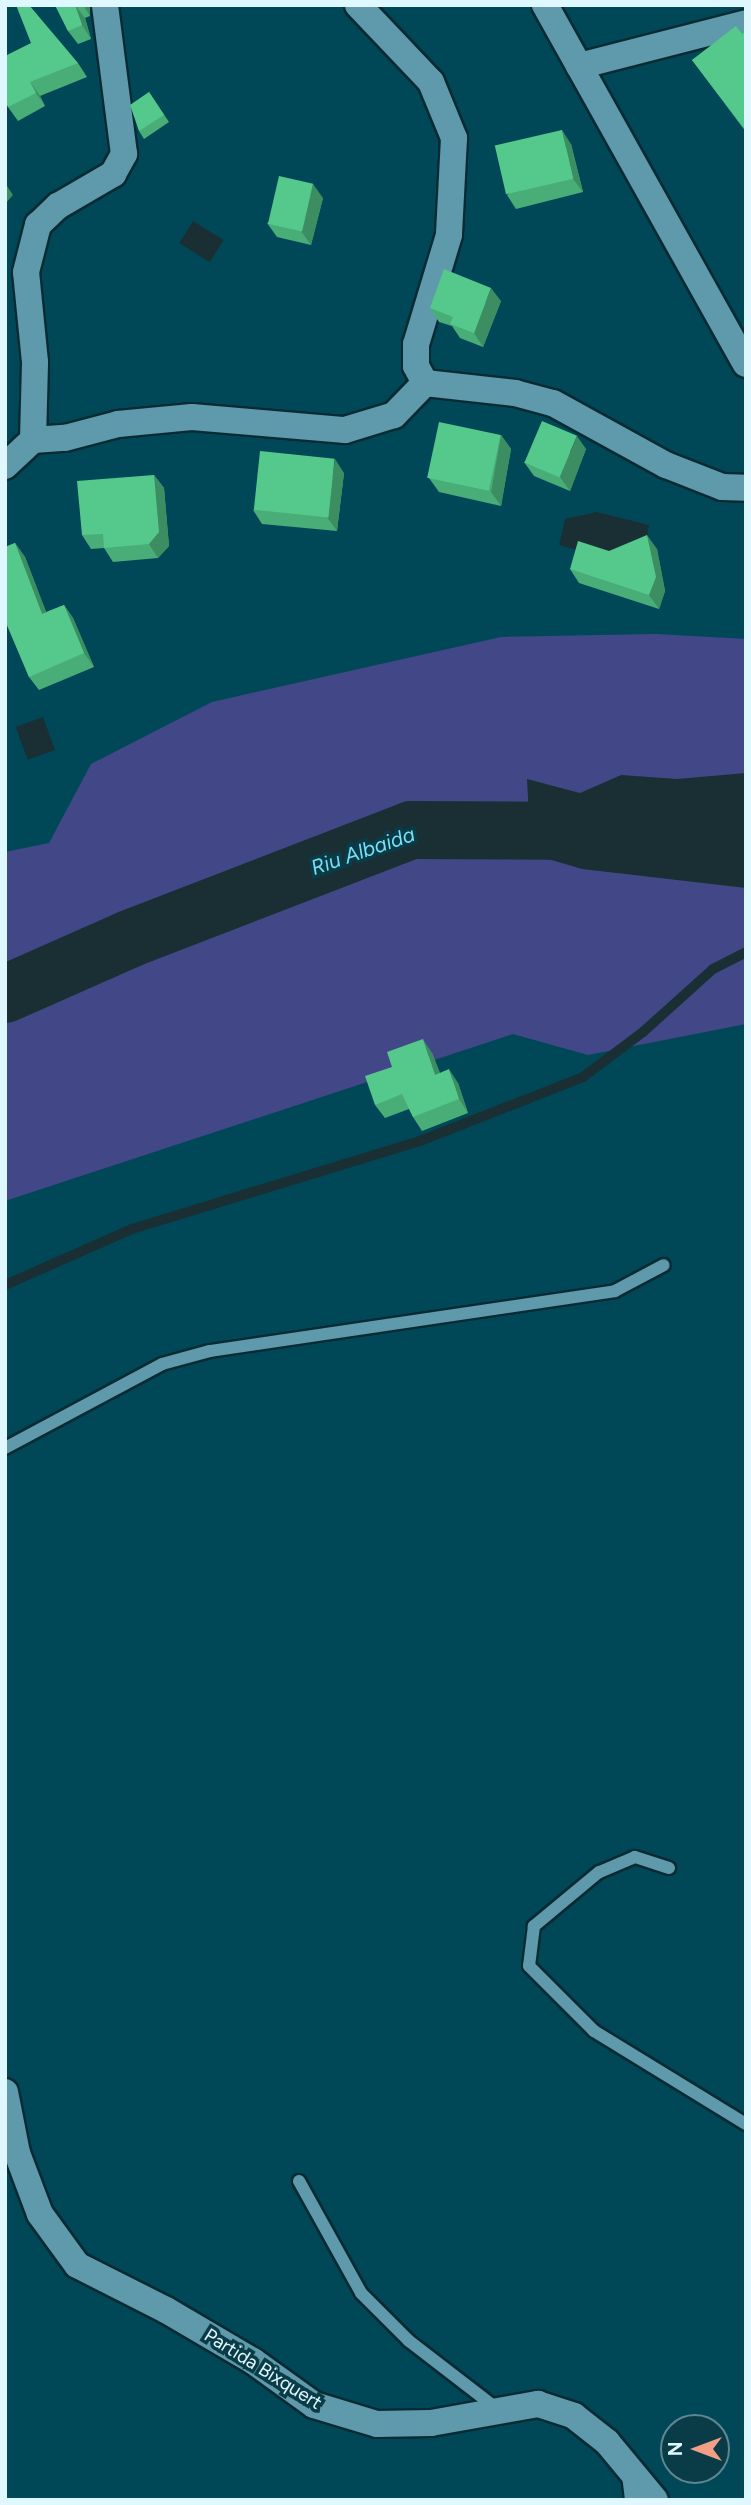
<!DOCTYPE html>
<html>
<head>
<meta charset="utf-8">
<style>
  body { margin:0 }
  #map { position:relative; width:751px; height:2505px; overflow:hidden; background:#004857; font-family:Figtree,sans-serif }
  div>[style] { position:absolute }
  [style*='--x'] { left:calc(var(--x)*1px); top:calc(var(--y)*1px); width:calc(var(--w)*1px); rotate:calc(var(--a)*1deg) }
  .green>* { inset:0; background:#424887 }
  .water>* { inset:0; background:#1a2f34; transform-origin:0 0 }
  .stream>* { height:10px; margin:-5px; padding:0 5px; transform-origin:5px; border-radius:5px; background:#1a2f34 }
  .river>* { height:58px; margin:-29px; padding:0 29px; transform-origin:29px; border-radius:29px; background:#1a2f34 }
  .roads { filter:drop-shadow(2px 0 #0a2b33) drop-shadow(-2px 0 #0a2b33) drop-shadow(0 2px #0a2b33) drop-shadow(0 -2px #0a2b33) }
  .lane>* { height:12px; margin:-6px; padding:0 6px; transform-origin:6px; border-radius:6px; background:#5e9aab }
  .street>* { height:26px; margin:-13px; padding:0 13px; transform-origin:13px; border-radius:13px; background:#5e9aab }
  .wall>* { inset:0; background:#49ad78 }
  .shaded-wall>* { inset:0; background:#3c8d62 }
  .building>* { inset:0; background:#55c98c; transform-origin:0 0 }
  span { translate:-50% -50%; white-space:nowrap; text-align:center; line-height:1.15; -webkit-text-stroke:7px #0a3c48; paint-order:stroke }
  .street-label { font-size:19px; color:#dff7fe }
  .water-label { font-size:21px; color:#79def8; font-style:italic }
  .frame { position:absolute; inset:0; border:7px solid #dff7fe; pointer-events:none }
  .north { position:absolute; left:660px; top:2414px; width:70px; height:70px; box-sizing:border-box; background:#0a3c48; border:2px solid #5f8791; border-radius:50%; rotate:270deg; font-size:19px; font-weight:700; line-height:28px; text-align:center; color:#dff7fe }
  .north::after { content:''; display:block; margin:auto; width:24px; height:32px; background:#f39f85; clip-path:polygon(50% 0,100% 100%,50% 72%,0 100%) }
</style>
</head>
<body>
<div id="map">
  <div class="green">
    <div style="clip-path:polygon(656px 634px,746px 639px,746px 1024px,588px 1055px,513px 1034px,5px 1201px,5px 852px,49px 843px,91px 764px,212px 702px,501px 637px)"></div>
  </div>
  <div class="water">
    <div style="left:193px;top:221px;width:36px;height:26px;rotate:32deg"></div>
    <div style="clip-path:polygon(597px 512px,649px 525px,645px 549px,629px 564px,559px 545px,565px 519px)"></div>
    <div style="left:43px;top:717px;width:35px;height:29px;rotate:70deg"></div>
    <div style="clip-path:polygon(746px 773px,746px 888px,582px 869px,531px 854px,527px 779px,580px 793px,621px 775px,677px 779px)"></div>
  </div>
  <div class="stream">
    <div style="--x:5;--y:1285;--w:139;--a:-23.8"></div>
    <div style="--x:132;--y:1229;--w:301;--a:-17"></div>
    <div style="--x:420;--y:1141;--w:175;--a:-21.4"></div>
    <div style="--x:583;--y:1077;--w:75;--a:-36.9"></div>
    <div style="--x:643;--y:1032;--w:94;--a:-42"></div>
    <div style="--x:713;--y:969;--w:37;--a:-27"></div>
  </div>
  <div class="river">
    <div style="--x:5;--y:994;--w:136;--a:-23.9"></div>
    <div style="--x:129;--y:939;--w:302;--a:-21.1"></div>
    <div style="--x:411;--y:830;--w:335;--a:0.3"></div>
  </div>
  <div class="roads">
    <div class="lane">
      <div style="--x:5;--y:1448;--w:178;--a:-28.1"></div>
      <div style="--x:162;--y:1364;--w:50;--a:-15.2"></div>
      <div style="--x:210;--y:1351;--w:409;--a:-8.4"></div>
      <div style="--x:615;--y:1291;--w:55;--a:-28"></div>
      <div style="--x:669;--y:1868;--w:36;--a:-162"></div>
      <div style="--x:635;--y:1857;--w:39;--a:157"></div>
      <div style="--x:599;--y:1872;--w:85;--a:140.3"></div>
      <div style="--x:534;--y:1926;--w:40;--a:97.1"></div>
      <div style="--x:529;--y:1966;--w:92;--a:45"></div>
      <div style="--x:594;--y:2031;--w:178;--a:31.5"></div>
      <div style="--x:299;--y:2181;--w:128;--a:61"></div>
      <div style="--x:361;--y:2293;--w:68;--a:45"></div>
      <div style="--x:409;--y:2341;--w:110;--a:37.6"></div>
      <div style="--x:628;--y:2475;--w:25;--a:83"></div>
    </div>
    <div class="street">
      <div style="--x:358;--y:5;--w:106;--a:46.5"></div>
      <div style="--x:431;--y:82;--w:61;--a:67.7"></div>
      <div style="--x:454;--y:138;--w:97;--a:93"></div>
      <div style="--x:449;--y:235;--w:114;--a:106.8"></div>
      <div style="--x:416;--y:344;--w:22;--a:90"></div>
      <div style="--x:416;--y:366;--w:19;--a:62"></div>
      <div style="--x:425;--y:383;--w:91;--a:6.3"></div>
      <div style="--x:515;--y:393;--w:39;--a:15"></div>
      <div style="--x:553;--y:403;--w:129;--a:28.8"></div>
      <div style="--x:666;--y:465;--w:60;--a:21.4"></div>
      <div style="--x:722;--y:487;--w:24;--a:2"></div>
      <div style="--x:545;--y:5;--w:411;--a:60.8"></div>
      <div style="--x:579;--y:66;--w:172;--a:-14.4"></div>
      <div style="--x:33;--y:440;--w:32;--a:-4"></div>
      <div style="--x:65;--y:438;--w:55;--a:-14.8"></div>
      <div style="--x:118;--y:424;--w:74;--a:-5.4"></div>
      <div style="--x:192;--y:417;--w:154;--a:4.9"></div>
      <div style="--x:345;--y:430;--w:51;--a:-17"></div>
      <div style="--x:394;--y:415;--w:45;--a:-45.9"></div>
      <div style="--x:5;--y:466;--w:38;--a:-43"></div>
      <div style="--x:33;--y:440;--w:78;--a:-88.5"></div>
      <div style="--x:35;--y:362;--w:90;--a:-95.7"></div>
      <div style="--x:26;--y:272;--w:49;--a:-75.7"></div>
      <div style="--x:38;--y:225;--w:28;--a:-44"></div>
      <div style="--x:58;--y:206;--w:64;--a:-30.2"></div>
      <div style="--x:113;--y:174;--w:23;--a:-61"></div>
      <div style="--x:124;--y:154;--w:150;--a:-97.3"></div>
      <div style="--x:5;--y:2092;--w:62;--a:78.9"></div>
      <div style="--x:17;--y:2153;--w:65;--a:69.3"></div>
      <div style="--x:40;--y:2214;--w:63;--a:54"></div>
      <div style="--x:77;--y:2265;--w:100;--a:26.8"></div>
      <div style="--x:166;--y:2310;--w:101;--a:30.4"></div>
      <div style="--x:253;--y:2361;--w:75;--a:35.8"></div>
      <div style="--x:314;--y:2405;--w:66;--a:16.8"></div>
      <div style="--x:377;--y:2424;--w:54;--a:-1.1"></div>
      <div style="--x:431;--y:2423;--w:109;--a:-10.1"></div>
      <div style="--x:538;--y:2404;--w:38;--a:18"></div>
      <div style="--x:574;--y:2416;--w:42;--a:38.2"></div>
      <div style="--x:607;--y:2442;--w:75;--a:50.4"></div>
    </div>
  </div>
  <div class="wall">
    <div style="clip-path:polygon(55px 5px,90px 5px,90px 16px,85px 18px,91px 39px,78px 44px,68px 31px)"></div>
    <div style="clip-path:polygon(746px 31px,746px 132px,692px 60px)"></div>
    <div style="clip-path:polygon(5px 56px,78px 63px,87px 77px,40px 96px,45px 106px,18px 121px,8px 107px)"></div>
    <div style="clip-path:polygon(149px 92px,169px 122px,144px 139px,139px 131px)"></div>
    <div style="clip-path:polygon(571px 144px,583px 192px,516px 209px,507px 195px)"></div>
    <div style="clip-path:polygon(323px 198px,311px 245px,277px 237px,267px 223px)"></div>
    <div style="clip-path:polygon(501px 301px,483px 347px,460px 338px,452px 326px,439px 322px,430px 308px)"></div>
    <div style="clip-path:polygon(501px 435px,511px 449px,501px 506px,439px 492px,429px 478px)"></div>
    <div style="clip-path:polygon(586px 449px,570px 491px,534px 476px,524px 462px)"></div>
    <div style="clip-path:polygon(344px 473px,337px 531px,262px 524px,253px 510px)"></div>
    <div style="clip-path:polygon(154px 475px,164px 488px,169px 546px,158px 558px,113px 562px,104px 548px,91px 549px,82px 535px)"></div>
    <div style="clip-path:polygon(15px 543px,25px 557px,46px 612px,64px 605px,73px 618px,94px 667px,39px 690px,29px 677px,6px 623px,5px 623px,5px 547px)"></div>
    <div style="clip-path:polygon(657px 549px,665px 591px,659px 609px,579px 583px,570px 569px,609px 551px)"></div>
    <div style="clip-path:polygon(432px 1053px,440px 1073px,458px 1083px,468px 1113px,422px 1131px,413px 1117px,409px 1109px,385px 1118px,375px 1105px)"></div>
  </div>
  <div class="shaded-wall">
    <div style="clip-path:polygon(75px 5px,85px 18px,91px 39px,82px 25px)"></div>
    <div style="clip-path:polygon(83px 5px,90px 5px,90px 16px)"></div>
    <div style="clip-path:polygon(30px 82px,40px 96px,45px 106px,36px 93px)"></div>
    <div style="clip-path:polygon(562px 130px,571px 144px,583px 192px,573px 179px)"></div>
    <div style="clip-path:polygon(5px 183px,13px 195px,5px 204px)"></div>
    <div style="clip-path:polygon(313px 184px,323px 198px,311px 245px,301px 231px)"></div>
    <div style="clip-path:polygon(491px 288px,501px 301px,483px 347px,474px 333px)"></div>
    <div style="clip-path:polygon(501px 435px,511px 449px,501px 506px,491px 492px)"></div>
    <div style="clip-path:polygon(577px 436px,586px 449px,570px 491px,560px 477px)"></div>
    <div style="clip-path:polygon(335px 459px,344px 473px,337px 531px,327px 517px)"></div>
    <div style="clip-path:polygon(154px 475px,164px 488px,169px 546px,158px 558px,149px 544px)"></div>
    <div style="clip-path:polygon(647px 535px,657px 549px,665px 591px,659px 609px,649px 595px)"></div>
    <div style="clip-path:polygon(15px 543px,25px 557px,52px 627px,42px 614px)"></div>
    <div style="clip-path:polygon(64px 605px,73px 618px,94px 667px,84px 653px)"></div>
    <div style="clip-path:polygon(423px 1039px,432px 1053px,445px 1088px,435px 1075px)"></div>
    <div style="clip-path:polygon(449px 1069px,458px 1083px,468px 1113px,459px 1099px)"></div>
  </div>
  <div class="building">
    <div style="clip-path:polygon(16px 5px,29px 5px,78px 63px,30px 82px,36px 93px,8px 107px,5px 102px,5px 56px,31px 43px)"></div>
    <div style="clip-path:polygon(55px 5px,75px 5px,82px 25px,68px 31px)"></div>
    <div style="clip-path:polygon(736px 26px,742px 34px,746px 31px,746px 125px,743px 127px,692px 60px)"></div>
    <div style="clip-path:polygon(149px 92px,164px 115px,139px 131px,130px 105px)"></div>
    <div style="left:562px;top:130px;width:50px;height:69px;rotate:77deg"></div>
    <div style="left:279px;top:176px;width:35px;height:49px;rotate:13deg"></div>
    <div style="clip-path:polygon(444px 269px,491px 288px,474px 333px,450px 324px,453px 317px,430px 308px)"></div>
    <div style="left:542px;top:421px;width:38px;height:45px;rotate:23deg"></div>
    <div style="left:439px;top:422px;width:63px;height:57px;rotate:12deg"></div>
    <div style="left:260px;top:451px;width:75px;height:59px;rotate:6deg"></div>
    <div style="clip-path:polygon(154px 475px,159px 532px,149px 544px,104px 548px,103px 534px,82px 535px,77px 481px)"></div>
    <div style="clip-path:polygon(647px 535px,656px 577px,649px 595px,570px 569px,578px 541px,609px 551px)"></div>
    <div style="clip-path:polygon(15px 543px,42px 614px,64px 605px,84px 653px,29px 677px,5px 620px,5px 547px)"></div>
    <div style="clip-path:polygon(423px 1039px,435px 1075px,449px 1069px,459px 1099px,413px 1117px,402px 1094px,375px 1105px,365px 1076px,392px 1067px,387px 1052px)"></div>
  </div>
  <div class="street-label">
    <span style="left:263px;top:2369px;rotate:32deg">Partida Bixquert</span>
  </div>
  <div class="water-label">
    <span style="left:363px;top:851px;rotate:-19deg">Riu Albaida</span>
  </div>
  <div class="frame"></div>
  <div class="north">N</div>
</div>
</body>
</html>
